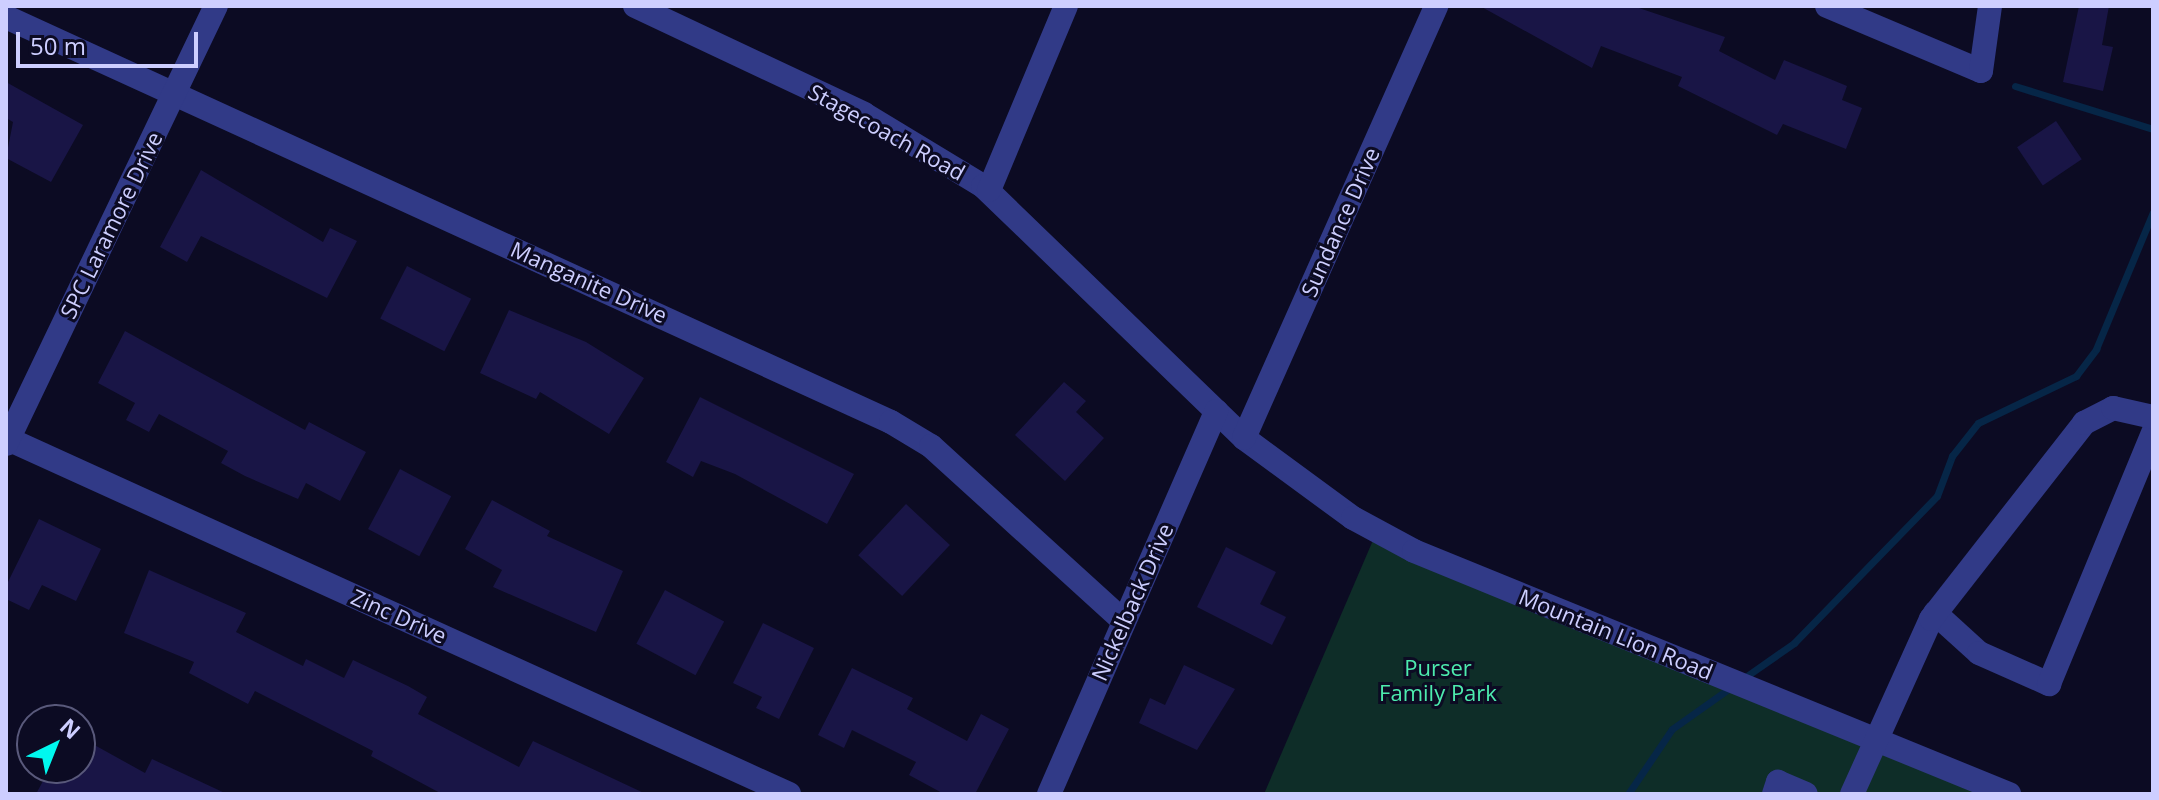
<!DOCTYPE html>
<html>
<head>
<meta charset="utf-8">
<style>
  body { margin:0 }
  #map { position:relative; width:2159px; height:800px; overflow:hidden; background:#0c0b23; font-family:"Open Sans",sans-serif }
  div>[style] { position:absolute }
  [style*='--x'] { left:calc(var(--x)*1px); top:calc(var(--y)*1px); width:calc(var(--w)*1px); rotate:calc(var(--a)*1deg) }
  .green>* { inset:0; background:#0e2d28 }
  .stream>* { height:7px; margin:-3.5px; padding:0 3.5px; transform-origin:3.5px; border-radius:3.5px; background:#062647 }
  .building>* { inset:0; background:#191546; transform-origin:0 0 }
  .minor>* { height:24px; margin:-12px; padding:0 12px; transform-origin:12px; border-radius:12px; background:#313a87 }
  span { translate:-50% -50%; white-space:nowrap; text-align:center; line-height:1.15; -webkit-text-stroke:6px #0c0b23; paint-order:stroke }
  .street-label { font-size:22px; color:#cdceff }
  .park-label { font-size:22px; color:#4debae }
  .frame { position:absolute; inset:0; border:8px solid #cdceff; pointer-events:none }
  .north { position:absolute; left:16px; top:704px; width:80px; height:80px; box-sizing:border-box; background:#0c0b23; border:2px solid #59597b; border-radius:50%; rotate:43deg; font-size:22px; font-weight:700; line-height:32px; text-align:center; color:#cdceff }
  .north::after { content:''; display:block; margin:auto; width:28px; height:36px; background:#00f8ef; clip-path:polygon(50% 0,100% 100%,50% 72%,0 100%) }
  .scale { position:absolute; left:16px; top:32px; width:182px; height:36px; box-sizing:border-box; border:4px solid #cdceff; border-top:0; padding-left:10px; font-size:24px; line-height:28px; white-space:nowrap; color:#cdceff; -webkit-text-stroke:6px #0c0b23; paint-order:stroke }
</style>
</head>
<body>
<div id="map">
  <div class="green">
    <div style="clip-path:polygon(1377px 531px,2009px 794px,1264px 794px)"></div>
  </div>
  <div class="stream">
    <div style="--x:2015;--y:86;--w:145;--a:17.3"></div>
    <div style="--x:1741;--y:680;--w:65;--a:-34.9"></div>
    <div style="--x:1794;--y:643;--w:205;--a:-45.8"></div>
    <div style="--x:1937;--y:496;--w:43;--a:-69.4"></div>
    <div style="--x:1952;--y:456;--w:42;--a:-51.8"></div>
    <div style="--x:1978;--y:423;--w:109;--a:-25.6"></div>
    <div style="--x:2076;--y:376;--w:34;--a:-53"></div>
    <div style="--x:2096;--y:349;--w:148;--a:-67.4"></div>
    <div style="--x:1628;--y:794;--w:78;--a:-55.9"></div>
    <div style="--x:1672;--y:729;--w:72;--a:-35.4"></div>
  </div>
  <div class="building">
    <div style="clip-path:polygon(1480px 6px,1633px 6px,1725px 37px,1719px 51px,1775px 80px,1784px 60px,1847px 86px,1842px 100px,1862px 108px,1846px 149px,1783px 124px,1777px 135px,1678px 86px,1682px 77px,1601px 46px,1592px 68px)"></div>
    <div style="clip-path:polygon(2079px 6px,2109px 6px,2102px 45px,2113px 47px,2103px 91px,2063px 82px)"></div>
    <div style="clip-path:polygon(6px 82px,83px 125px,51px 182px,6px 158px,13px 122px,6px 118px)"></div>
    <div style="left:2056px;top:121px;width:46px;height:47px;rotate:56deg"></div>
    <div style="clip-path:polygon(201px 170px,323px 242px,330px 228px,357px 241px,327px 298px,201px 236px,187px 262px,160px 247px)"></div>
    <div style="left:407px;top:266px;width:72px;height:59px;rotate:27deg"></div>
    <div style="clip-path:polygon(509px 310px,586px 342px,644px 378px,609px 434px,540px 392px,536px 399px,480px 373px)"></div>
    <div style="clip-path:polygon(125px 331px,305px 430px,309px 422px,366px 452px,340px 501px,306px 483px,298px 499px,245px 476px,221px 463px,228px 451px,159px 414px,149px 432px,126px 420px,135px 403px,98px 383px)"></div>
    <div style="clip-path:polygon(1064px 382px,1086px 401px,1076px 412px,1104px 438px,1065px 481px,1015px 435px)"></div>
    <div style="clip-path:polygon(700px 397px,854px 474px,827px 524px,735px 474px,701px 461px,693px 477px,666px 462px)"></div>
    <div style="left:400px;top:469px;width:58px;height:68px;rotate:28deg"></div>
    <div style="clip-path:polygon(492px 500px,550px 531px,547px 536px,623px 571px,596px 632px,493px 587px,502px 570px,465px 549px)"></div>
    <div style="left:906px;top:504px;width:60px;height:70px;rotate:43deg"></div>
    <div style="clip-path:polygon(39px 519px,101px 549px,76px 601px,42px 585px,29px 610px,6px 599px,6px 586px)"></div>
    <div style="clip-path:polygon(1226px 547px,1276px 572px,1260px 604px,1286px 617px,1272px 645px,1197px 607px)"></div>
    <div style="clip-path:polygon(149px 570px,246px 613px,236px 632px,303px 666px,306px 659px,344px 678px,353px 660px,408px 686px,427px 697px,418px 714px,519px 767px,533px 741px,646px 794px,442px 794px,371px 756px,373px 751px,255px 691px,248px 704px,189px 673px,194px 662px,124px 633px)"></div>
    <div style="left:665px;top:590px;width:67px;height:61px;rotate:28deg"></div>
    <div style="clip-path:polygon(763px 623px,814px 648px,779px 719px,756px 708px,762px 697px,733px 683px)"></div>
    <div style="clip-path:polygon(1184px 665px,1235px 689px,1197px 750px,1139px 723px,1150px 698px,1165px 705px)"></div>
    <div style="clip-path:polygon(852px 668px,913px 698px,907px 709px,967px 741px,981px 714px,1009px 729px,975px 794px,944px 794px,909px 775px,916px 762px,852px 730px,844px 748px,818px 735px)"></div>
    <div style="clip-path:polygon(80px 737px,145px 773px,152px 759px,227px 794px,36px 794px,50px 768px,80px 768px)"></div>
  </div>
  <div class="minor">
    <div style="--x:635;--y:6;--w:253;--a:25.2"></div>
    <div style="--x:864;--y:114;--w:139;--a:31.2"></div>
    <div style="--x:983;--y:186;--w:363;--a:44"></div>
    <div style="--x:1244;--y:438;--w:135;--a:36.3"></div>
    <div style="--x:1353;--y:518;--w:69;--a:28.4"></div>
    <div style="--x:1414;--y:551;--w:643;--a:22.22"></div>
    <div style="--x:1827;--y:6;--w:167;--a:22.9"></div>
    <div style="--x:1981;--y:71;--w:66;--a:-82.1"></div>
    <div style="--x:6;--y:17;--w:973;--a:24.59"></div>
    <div style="--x:891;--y:422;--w:47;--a:31"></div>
    <div style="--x:931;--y:446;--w:260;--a:42.3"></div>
    <div style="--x:989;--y:190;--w:199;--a:-67.3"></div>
    <div style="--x:1244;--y:438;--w:473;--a:-66"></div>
    <div style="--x:8;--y:439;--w:858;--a:24.44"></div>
    <div style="--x:6;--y:444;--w:486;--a:-64.4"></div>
    <div style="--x:1935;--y:613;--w:59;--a:42.3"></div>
    <div style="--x:1979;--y:653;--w:77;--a:23.9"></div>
    <div style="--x:2049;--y:684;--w:272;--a:-67.5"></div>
    <div style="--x:1049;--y:794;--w:418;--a:-66.4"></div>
    <div style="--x:1774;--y:794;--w:13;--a:-72"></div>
    <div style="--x:1778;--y:782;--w:30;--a:23"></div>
    <div style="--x:1852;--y:794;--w:192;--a:-65.7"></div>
    <div style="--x:1931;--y:619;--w:249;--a:-52"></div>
    <div style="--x:2084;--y:423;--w:33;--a:-27"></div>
    <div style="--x:2113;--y:408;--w:41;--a:12.7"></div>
  </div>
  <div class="street-label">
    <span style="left:887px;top:132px;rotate:29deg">Stagecoach Road</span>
    <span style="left:1340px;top:222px;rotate:-66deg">Sundance Drive</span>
    <span style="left:111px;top:225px;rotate:-64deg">SPC Laramore Drive</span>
    <span style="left:589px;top:282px;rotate:24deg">Manganite Drive</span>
    <span style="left:1132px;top:602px;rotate:-66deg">Nickelback Drive</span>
    <span style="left:399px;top:616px;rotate:24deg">Zinc Drive</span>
    <span style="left:1616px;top:634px;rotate:22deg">Mountain Lion Road</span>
  </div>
  <div class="park-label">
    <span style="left:1438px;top:680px">Purser<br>Family Park</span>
  </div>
  <div class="frame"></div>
  <div class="north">N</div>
  <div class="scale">50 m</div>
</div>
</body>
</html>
